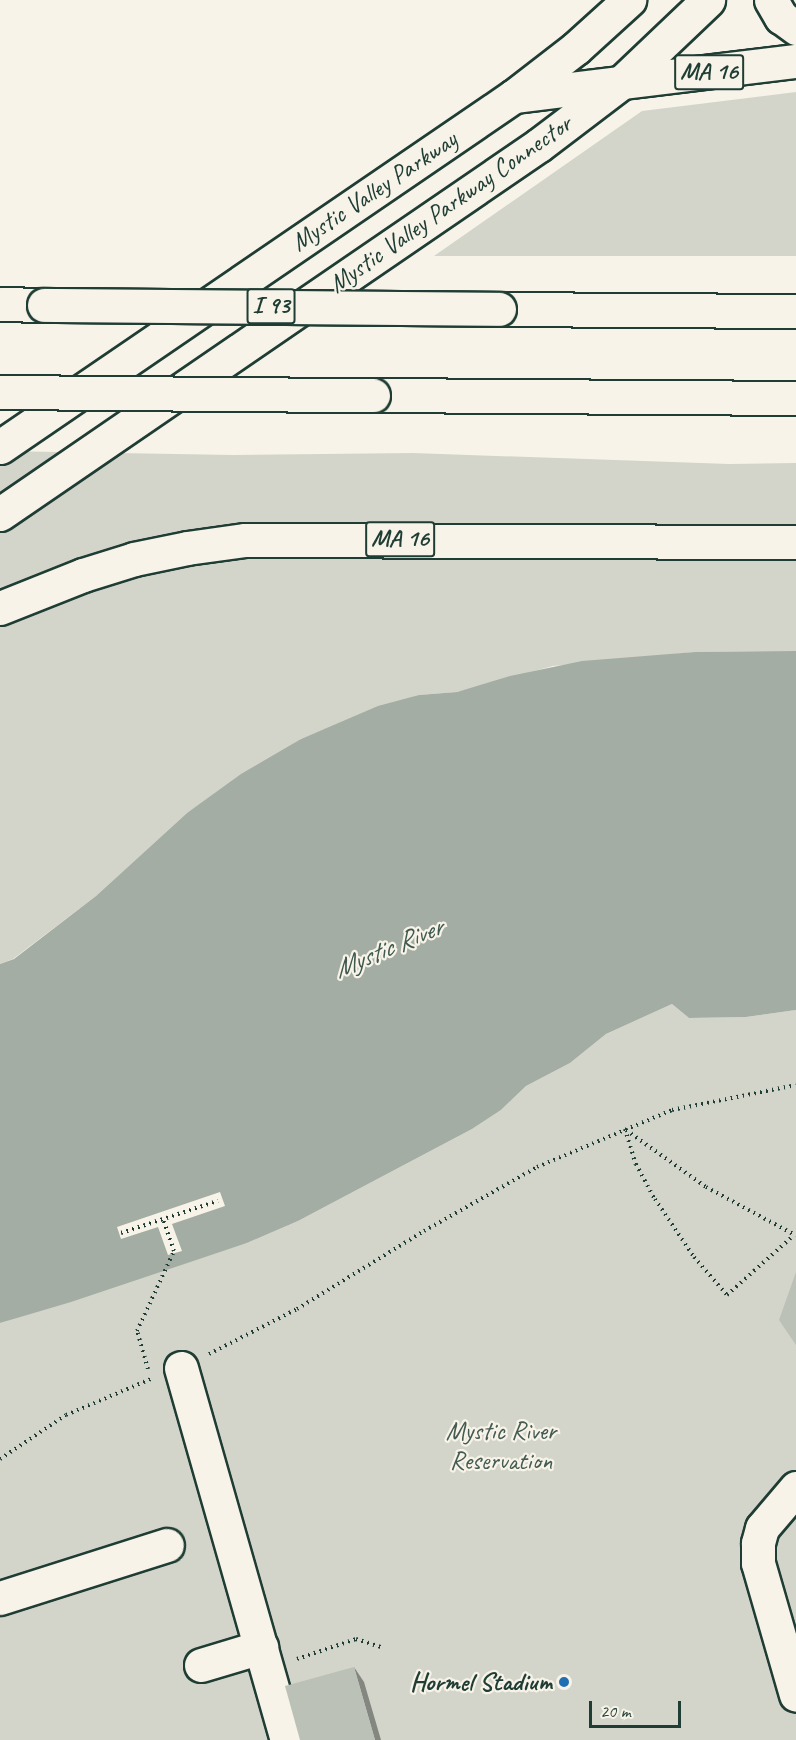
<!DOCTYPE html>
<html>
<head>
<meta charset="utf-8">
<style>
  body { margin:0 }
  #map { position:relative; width:796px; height:1740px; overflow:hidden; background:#f7f3e8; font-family:Caveat,sans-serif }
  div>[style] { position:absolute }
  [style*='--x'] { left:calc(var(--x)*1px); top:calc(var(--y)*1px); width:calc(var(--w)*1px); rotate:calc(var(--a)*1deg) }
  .green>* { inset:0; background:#d3d5ca }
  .water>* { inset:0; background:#a4ada3 }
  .pier>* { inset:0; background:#f7f3e8 }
  .path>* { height:4px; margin-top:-2px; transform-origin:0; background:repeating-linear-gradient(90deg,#1f3d34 0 1.5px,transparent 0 6px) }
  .roads { filter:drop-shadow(2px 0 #1f3d34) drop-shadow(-2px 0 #1f3d34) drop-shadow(0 2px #1f3d34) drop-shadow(0 -2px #1f3d34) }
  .minor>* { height:33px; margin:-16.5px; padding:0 16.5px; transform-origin:16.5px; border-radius:16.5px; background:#f7f3e8 }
  .major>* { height:33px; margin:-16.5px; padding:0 16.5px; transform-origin:16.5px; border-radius:16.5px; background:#f7f3e8 }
  .highway>* { height:33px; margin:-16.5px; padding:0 16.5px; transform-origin:16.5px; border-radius:16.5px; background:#f7f3e8 }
  .bridges { filter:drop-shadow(2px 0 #1f3d34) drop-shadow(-2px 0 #1f3d34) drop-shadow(0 2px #1f3d34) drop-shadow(0 -2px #1f3d34) }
  .highway-bridge>* { height:33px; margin:-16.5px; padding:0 16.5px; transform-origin:16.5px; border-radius:16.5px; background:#f7f3e8 }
  .shaded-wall>* { inset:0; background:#83877f }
  .building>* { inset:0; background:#bbc1b6 }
  .dots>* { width:16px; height:16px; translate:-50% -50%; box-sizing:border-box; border:3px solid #f7f3e8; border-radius:50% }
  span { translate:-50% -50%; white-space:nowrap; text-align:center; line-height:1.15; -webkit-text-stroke:4.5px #f7f3e8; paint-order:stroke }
  .shield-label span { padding:2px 4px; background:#f7f3e8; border:2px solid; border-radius:4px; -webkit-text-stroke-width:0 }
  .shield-label { font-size:24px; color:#1f3d34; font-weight:700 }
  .street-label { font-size:26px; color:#1f3d34 }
  .park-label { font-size:26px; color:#435b52 }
  .poi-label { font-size:26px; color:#1f3d34; font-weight:700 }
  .right { translate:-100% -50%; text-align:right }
  .water-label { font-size:27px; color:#405950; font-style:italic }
  .scale { position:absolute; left:589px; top:1701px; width:92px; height:27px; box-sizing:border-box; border:3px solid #1f3d34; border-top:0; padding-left:8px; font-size:18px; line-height:21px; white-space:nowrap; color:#1f3d34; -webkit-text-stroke:4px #f7f3e8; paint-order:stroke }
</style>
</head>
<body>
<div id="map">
  <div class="green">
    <div style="clip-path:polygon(796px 92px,796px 256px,434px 256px,642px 111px)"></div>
    <div style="clip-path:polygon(0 451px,233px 455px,413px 453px,729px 464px,796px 463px,796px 651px,695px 652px,553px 666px,457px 692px,419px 695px,323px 730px,301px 739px,187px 813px,96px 896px,13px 959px,0 964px)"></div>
    <div style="clip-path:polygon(672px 1004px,689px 1018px,746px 1017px,796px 1010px,796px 1740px,0 1740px,0 1323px,247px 1243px,298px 1221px,472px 1129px,501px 1110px,526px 1086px,570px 1063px,606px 1034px)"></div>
  </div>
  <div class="water">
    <div style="clip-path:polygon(796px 651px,796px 1010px,746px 1017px,689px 1018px,672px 1004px,606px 1034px,570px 1063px,526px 1086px,501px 1110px,472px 1129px,298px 1221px,247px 1243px,71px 1302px,0 1323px,0 964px,14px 959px,96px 896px,187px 813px,241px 774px,301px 739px,378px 706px,419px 695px,457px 692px,510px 676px,582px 661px,695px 652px)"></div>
  </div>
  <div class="pier">
    <div style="clip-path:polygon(220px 1192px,225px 1206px,172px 1224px,182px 1251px,168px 1255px,158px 1227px,121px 1239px,117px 1227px)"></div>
  </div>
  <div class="path">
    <div style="--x:625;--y:1129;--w:37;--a:73"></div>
    <div style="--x:636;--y:1164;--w:40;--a:62"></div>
    <div style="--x:655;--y:1199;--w:70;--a:56.1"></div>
    <div style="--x:694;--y:1257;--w:50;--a:49"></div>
    <div style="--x:727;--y:1295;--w:90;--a:-41.8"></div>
    <div style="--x:626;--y:1130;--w:98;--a:35.5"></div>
    <div style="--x:706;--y:1187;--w:101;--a:28.3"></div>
    <div style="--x:121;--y:1233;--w:102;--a:-18.3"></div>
    <div style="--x:209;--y:1354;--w:99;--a:-27.1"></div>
    <div style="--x:297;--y:1309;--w:149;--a:-31.6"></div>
    <div style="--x:424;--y:1231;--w:130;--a:-29.5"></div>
    <div style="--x:537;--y:1167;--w:147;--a:-22.9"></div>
    <div style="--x:672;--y:1110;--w:126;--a:-11.4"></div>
    <div style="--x:148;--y:1369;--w:40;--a:-106"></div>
    <div style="--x:137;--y:1331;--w:88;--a:-65.2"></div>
    <div style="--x:174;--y:1251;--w:34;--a:-109"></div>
    <div style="--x:0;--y:1459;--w:79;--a:-33.7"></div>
    <div style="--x:66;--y:1415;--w:95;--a:-23"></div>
    <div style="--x:297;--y:1659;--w:62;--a:-18.7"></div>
    <div style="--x:356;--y:1639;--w:29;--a:18"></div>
  </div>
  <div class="roads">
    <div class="minor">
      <div style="--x:181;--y:1368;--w:387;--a:74.1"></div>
      <div style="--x:796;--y:1488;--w:52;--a:130.4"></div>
      <div style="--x:762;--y:1528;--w:16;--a:105"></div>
      <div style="--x:758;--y:1543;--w:20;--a:90"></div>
      <div style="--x:758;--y:1563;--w:137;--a:73.9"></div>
      <div style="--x:0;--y:1598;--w:175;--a:-17.6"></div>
      <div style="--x:201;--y:1665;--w:63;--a:-16.7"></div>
    </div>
    <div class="major">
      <div style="--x:771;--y:0;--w:20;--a:60"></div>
      <div style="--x:781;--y:17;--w:19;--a:36"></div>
      <div style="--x:622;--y:82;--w:175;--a:-6.9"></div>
      <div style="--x:622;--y:82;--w:119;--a:-43.6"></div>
      <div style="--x:514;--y:96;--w:78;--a:-37.7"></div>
      <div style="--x:576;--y:48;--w:72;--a:-42.2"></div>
      <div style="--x:0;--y:608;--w:89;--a:-21.7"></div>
      <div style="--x:83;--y:575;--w:53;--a:-17.4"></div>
      <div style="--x:134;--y:559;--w:54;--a:-11.7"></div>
      <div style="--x:187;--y:548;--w:59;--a:-7.9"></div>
      <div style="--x:245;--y:540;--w:551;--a:0.21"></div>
    </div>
    <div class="highway">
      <div style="--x:0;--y:304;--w:44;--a:1.3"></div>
      <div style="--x:499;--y:309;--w:297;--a:0.4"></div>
      <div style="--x:373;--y:395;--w:423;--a:0.4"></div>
      <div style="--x:0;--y:447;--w:622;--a:-34.33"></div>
      <div style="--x:514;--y:96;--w:107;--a:-7"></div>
      <div style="--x:0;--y:514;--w:653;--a:-34.4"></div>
      <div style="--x:539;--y:145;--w:104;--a:-37.2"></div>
    </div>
  </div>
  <div class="bridges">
    <div class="highway-bridge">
      <div style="--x:44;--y:305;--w:455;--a:0.5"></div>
      <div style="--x:0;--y:392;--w:373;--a:0.5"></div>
    </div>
  </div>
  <div class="shaded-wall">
    <div style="clip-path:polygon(354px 1667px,364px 1682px,381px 1740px,375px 1740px)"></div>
  </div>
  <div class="building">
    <div style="clip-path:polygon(796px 1272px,796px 1345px,779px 1320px)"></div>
    <div style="clip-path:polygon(354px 1667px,375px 1740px,300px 1740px,285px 1686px)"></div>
  </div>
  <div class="dots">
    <div style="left:564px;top:1682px;background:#1f6fb2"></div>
  </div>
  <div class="shield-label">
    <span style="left:709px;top:72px">MA 16</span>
    <span style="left:271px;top:306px">I 93</span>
    <span style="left:400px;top:539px">MA 16</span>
  </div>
  <div class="street-label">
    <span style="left:374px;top:191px;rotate:-34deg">Mystic Valley Parkway</span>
    <span style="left:450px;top:204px;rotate:-35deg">Mystic Valley Parkway Connector</span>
  </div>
  <div class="park-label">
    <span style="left:501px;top:1446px">Mystic River<br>Reservation</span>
  </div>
  <div class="poi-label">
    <span class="right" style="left:552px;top:1682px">Hormel Stadium</span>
  </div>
  <div class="water-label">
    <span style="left:388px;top:948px;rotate:-23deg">Mystic River</span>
  </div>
  <div class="scale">20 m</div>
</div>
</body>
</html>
